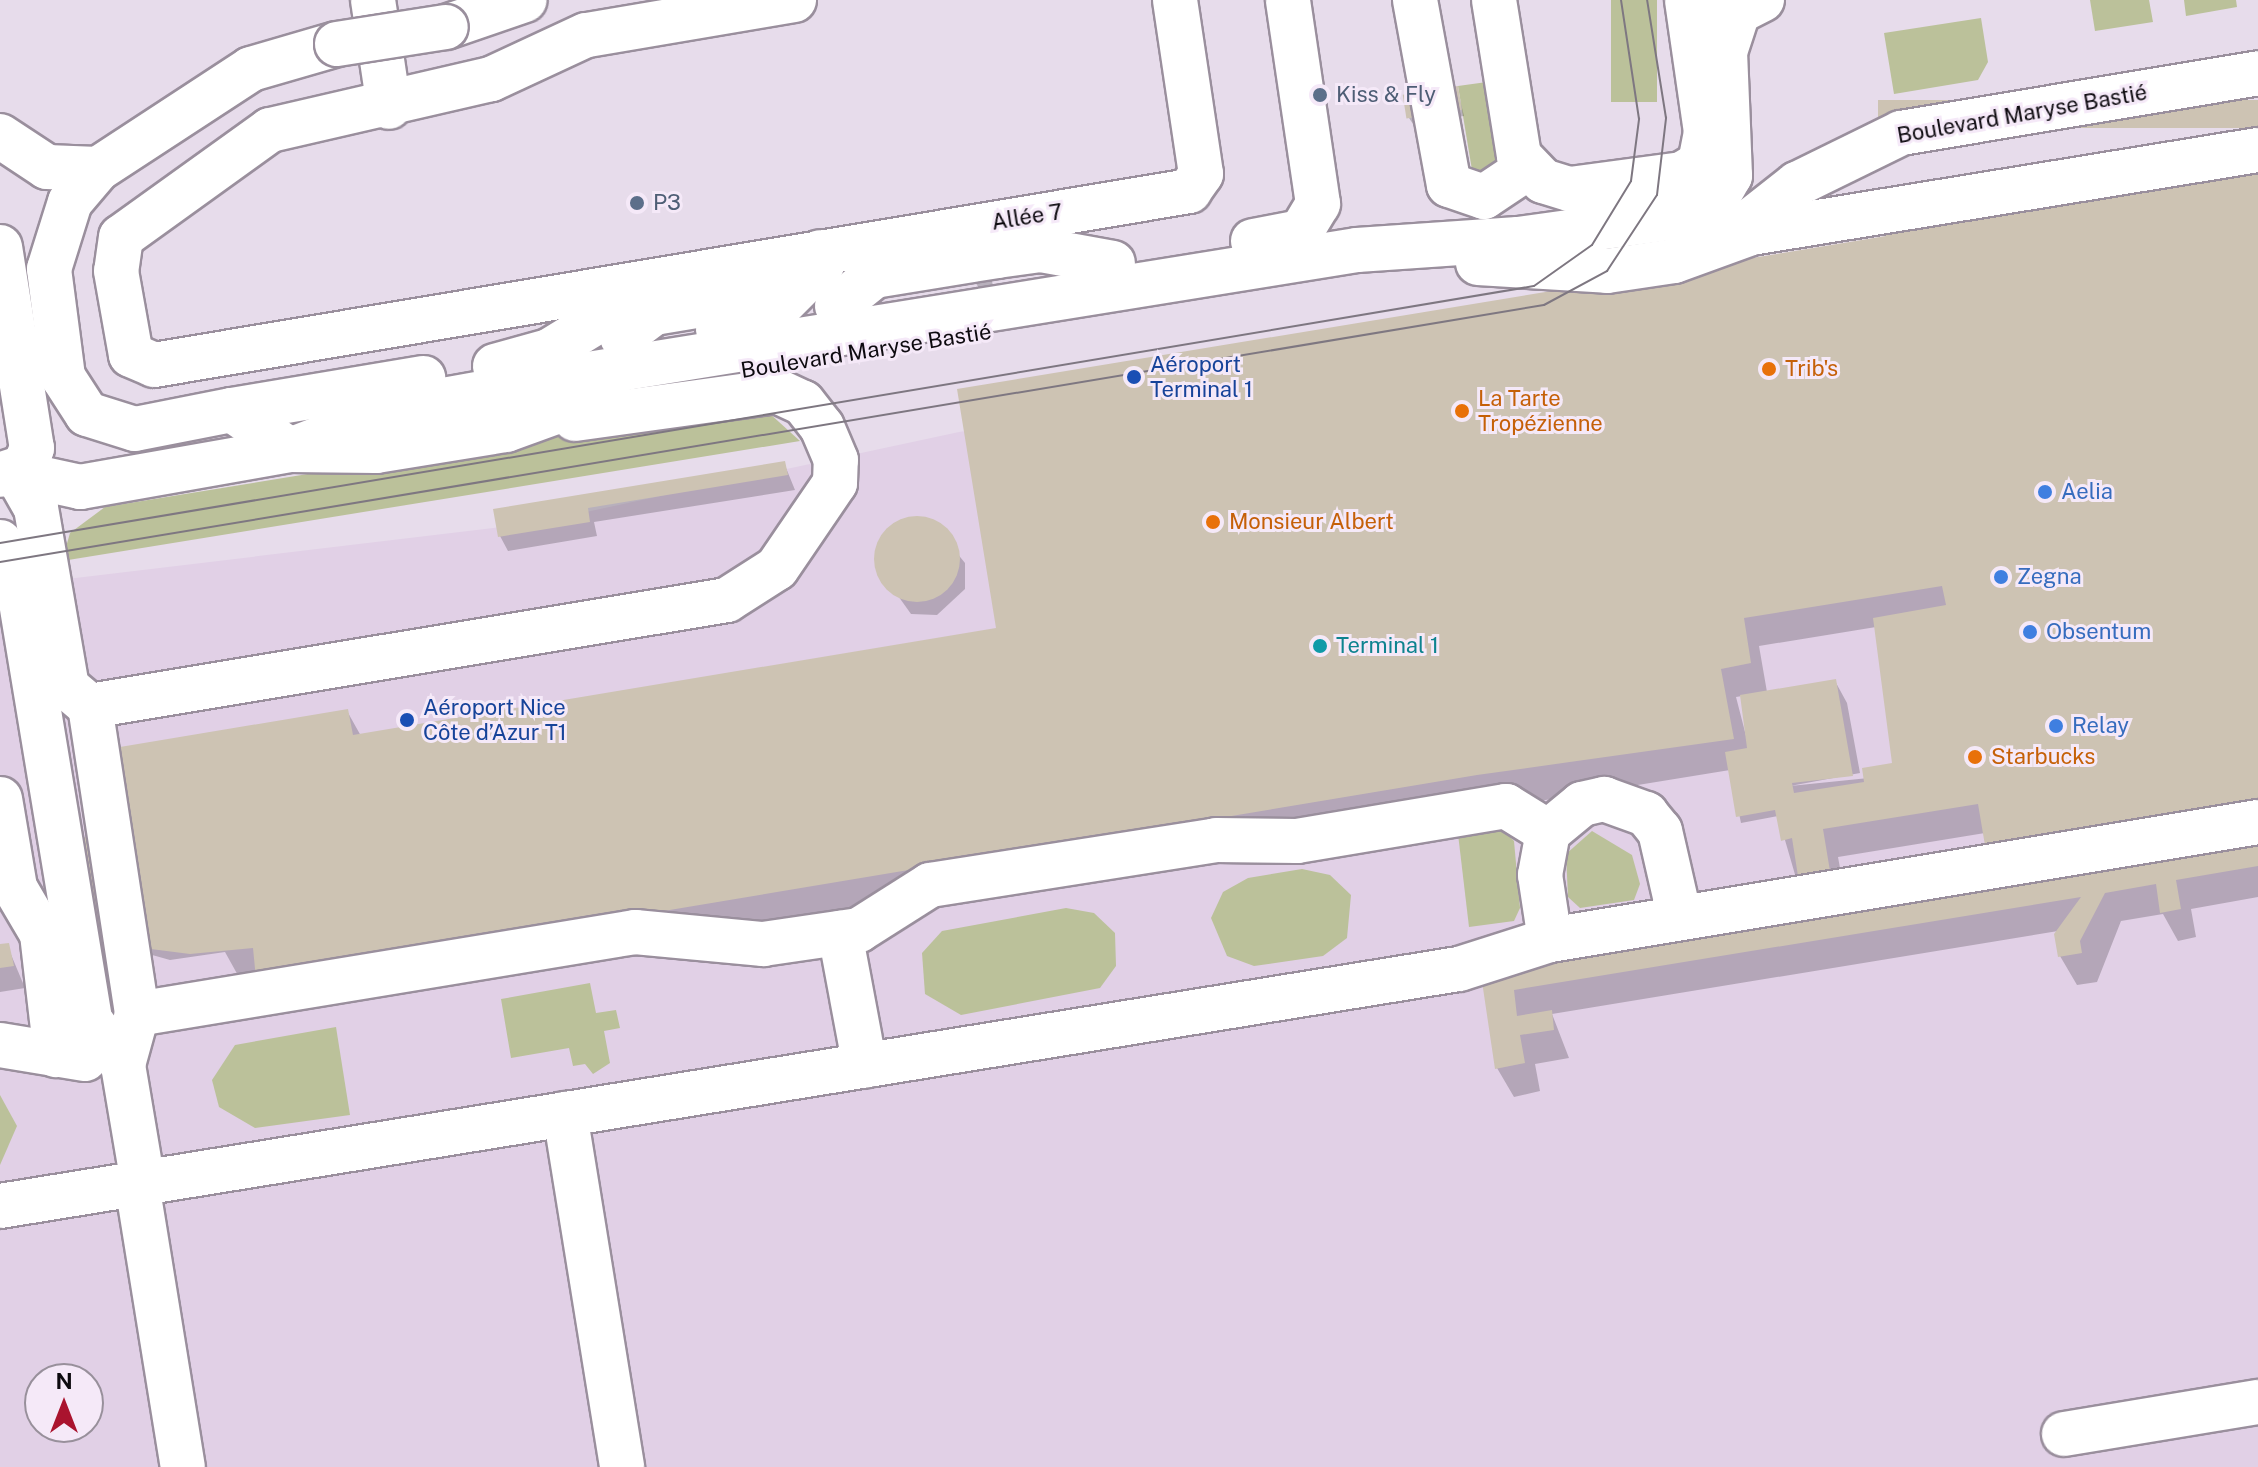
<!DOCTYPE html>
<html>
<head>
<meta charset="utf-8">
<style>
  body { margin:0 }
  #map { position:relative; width:2258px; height:1467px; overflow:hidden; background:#e7dceb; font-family:"Public Sans",sans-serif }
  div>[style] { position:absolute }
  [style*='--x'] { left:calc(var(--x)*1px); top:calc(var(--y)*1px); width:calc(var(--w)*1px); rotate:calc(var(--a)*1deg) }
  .built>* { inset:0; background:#e1d0e6 }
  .green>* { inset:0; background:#bbc19a; transform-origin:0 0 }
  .shadow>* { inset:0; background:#0003 }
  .building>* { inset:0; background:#cdc3b3; transform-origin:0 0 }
  .round { border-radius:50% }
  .roads { filter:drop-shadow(2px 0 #9a8f9d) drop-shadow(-2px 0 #9a8f9d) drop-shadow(0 2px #9a8f9d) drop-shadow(0 -2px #9a8f9d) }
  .minor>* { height:44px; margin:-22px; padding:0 22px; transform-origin:22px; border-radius:22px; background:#fff }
  .major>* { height:44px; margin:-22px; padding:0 22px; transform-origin:22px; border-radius:22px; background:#fff }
  .tram>* { height:2px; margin:-1px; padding:0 1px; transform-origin:1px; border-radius:1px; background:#7e7781 }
  .bridges { filter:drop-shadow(2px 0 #9a8f9d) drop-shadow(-2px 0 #9a8f9d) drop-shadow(0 2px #9a8f9d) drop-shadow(0 -2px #9a8f9d) }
  .minor-bridge>* { height:44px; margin:-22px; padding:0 22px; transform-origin:22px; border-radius:22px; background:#fff }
  .dots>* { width:22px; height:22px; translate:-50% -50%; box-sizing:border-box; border:4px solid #f5e9f8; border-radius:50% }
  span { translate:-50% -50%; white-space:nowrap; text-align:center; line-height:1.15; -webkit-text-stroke:6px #f5e9f8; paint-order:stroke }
  .service-label { font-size:22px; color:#4e5e75 }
  .left { translate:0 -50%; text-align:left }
  .street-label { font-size:22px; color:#0d0a0f }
  .transit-label { font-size:22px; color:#164399 }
  .food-label { font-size:22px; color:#c56008 }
  .shop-label { font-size:22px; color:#366cbe }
  .culture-label { font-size:22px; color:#0d838f }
  .north { position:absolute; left:24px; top:1363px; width:80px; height:80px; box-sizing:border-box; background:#f5e9f8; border:2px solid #98909b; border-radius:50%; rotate:0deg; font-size:22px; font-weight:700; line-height:32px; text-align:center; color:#0d0a0f }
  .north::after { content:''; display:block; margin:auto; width:28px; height:36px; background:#aa132e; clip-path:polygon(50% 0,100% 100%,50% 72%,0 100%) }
</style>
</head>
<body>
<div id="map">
  <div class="built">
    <div style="clip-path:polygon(evenodd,2258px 163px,2258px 1467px,0 1467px,0 587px,535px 523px,959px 432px,1901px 280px,2258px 163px,40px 1379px,88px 1379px,88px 1427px,40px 1427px,40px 1379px)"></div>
  </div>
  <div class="green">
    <div style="left:1611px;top:0;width:46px;height:102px"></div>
    <div style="clip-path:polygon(2090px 0,2149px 0,2153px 22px,2095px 31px)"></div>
    <div style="clip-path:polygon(2184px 0,2236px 0,2237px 7px,2186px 16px)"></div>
    <div style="clip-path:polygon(1981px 18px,1988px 62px,1978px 80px,1894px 94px,1884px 33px)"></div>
    <div style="clip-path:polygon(1494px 81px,1508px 165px,1490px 176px,1472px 170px,1458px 86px)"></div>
    <div style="clip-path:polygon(731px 405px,768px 412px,800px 441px,62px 561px,70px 533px,105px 507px)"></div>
    <div style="clip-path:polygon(1501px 828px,1514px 841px,1520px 908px,1514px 921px,1469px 927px,1458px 834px)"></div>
    <div style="clip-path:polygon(1592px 831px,1632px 855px,1640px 884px,1634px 900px,1580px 908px,1568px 897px,1566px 854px)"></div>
    <div style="clip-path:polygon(1302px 869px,1330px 875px,1351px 895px,1347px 938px,1323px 956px,1254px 966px,1227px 956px,1211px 918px,1223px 892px,1248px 878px)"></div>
    <div style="clip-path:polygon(1066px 908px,1094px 913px,1115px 933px,1116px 966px,1100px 988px,961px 1015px,925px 994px,922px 953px,942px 931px)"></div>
    <div style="clip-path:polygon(590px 983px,596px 1013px,616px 1010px,620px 1028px,604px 1031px,610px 1063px,593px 1074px,585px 1064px,573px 1066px,569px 1048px,511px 1058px,501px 999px)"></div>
    <div style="clip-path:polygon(336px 1027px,350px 1115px,255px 1128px,219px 1107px,212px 1080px,235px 1045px)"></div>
    <div style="clip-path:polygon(0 1095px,17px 1126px,0 1165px)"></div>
  </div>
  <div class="shadow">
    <div style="clip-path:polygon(1457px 88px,1464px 116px,1413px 124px,1409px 118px)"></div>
    <div style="clip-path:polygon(evenodd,2258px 165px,2258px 897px,2191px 909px,2196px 937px,2178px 941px,2163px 914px,2121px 921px,2097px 982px,2077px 985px,2060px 956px,2058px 931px,1552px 1014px,1569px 1058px,1535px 1064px,1540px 1091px,1514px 1097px,1497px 1068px,1482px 970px,1805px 909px,1778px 816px,1741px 823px,1730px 770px,274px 1007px,240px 979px,225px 952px,170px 960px,113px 944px,52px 906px,134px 831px,347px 711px,361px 736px,998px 630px,1888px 238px,2258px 165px,1876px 627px,1898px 775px,1790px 786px,1860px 773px,1847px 703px,1835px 681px,1767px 692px,1759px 646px,1876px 627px,2258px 165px,1742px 696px,1752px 759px,1736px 697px,1742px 696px,2258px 165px,1985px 833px,1992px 876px,1846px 901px,1838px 857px,1985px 833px)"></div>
    <div style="clip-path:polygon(990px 271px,993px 286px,979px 288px,975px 282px)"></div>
    <div style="clip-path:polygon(784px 463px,795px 490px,594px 522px,597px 536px,508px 551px,500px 536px,495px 510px)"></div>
    <div style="clip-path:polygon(903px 520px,930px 520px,965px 563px,965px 589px,937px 615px,911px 614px,876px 565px,881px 538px)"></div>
    <div style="clip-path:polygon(7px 945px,25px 988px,0 992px,0 946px)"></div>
  </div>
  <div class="building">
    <div style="left:1458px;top:86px;width:24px;height:56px;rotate:81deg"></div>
    <div style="left:2258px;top:100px;width:28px;height:380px;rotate:90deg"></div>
    <div style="clip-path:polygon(evenodd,2258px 163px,2258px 866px,2176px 880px,2181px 909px,2160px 913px,2156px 884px,2105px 893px,2080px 941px,2082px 953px,2058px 957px,2054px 934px,2081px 897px,1514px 990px,1517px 1016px,1552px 1010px,1554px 1030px,1520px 1035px,1525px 1063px,1495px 1069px,1480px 968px,1803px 908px,1792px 838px,1781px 841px,1775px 810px,1736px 817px,1725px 752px,1747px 748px,1740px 695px,1836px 679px,1853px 776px,1792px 783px,1794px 793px,1864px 782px,1862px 768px,1892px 763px,1873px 618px,1946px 605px,1942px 586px,1744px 618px,1751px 663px,1721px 669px,1734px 739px,1477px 775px,256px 979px,253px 948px,190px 954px,135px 947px,46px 899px,38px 845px,131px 830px,114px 748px,348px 709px,353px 735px,996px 628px,957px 389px,1886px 236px,1884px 224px,2258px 163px,1978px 804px,1990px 875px,1835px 901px,1823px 829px,1978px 804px)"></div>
    <div style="clip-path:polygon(785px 461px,788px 475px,588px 508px,590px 522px,498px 537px,493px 509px)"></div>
    <div class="round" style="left:874px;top:516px;width:86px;height:86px"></div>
    <div style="clip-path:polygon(9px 943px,14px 966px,0 968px,0 944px)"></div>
  </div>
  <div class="roads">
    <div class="minor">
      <div style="--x:373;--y:0;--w:108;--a:81.5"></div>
      <div style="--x:794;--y:0;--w:211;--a:170.4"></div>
      <div style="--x:586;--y:35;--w:105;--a:155.1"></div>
      <div style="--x:491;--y:79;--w:227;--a:167"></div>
      <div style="--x:270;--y:130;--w:183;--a:144.3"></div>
      <div style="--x:121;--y:237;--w:34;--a:98"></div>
      <div style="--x:116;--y:271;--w:85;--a:79.9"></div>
      <div style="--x:131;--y:355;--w:25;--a:23"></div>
      <div style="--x:154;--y:365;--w:1050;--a:-9.54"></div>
      <div style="--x:1189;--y:191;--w:21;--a:-55"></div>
      <div style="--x:1201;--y:174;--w:176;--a:-98.5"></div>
      <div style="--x:1415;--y:0;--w:188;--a:79.6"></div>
      <div style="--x:1449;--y:185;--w:37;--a:19"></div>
      <div style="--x:1484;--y:197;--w:50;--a:-33.7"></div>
      <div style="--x:1494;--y:0;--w:158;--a:80.9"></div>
      <div style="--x:1519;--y:156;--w:35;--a:46"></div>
      <div style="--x:1543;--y:181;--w:28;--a:17"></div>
      <div style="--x:1570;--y:189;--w:113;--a:-7.6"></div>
      <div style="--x:1682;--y:174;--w:21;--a:-31"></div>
      <div style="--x:1700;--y:163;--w:32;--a:-79"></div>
      <div style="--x:1706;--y:132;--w:133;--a:-98.2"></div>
      <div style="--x:446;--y:27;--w:83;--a:-18.9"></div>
      <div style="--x:337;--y:44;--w:90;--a:163.8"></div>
      <div style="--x:251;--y:69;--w:183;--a:146.8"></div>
      <div style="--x:98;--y:169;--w:43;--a:130.3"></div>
      <div style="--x:70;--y:202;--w:70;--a:107.4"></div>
      <div style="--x:49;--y:269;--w:109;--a:82.6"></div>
      <div style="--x:63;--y:377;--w:44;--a:57"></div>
      <div style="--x:87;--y:414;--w:50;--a:17.4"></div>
      <div style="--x:135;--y:429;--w:99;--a:-11.1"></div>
      <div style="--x:232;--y:410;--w:70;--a:34.6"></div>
      <div style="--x:290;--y:450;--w:117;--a:-21.1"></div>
      <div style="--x:399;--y:408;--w:180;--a:-10.2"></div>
      <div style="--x:576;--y:376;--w:791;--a:-9.16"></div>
      <div style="--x:1357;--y:250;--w:161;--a:-3.9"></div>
      <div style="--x:1518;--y:239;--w:175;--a:-7.9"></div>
      <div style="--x:1691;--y:215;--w:24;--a:-24"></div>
      <div style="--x:1713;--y:205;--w:34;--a:-60"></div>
      <div style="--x:1730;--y:176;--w:176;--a:-92.3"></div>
      <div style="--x:1726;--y:49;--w:39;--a:-72"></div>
      <div style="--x:1738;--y:12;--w:27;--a:-27"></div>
      <div style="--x:0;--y:136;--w:56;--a:33.4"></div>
      <div style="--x:47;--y:167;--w:51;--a:2.2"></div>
      <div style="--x:1736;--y:232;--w:78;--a:-38.2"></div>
      <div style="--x:1797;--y:184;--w:116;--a:-26.1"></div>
      <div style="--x:1901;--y:133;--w:362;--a:-9.5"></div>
      <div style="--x:1253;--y:241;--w:49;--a:-10.6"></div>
      <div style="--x:1301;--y:232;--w:33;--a:-59"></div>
      <div style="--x:1318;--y:204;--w:206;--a:-98.4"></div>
      <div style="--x:1478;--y:263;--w:129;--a:3.5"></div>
      <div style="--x:1607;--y:271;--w:68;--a:-8.5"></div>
      <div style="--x:1674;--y:261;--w:82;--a:-20"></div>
      <div style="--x:1751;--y:233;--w:514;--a:-9.3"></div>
      <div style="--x:837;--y:306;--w:48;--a:-39"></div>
      <div style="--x:874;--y:276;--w:125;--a:-9.2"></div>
      <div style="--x:997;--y:256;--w:44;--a:-7.8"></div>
      <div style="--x:1041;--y:250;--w:73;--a:10.2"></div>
      <div style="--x:718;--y:329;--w:56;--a:-15.5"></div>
      <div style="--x:772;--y:314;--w:71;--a:-45"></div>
      <div style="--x:822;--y:264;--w:12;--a:-99"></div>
      <div style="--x:622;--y:337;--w:40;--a:-37"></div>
      <div style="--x:654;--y:313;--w:103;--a:-9.5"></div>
      <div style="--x:495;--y:366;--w:56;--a:-15.5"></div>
      <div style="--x:549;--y:351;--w:119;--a:-31.5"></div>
      <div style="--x:232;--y:410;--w:194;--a:-9.5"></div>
      <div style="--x:16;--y:473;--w:66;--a:12.3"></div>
      <div style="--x:80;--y:487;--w:213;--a:-10"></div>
      <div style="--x:290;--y:450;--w:86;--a:0.7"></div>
      <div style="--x:376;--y:451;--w:132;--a:-9.2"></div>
      <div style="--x:506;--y:430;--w:109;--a:-19.9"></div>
      <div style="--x:16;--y:473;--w:40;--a:60.3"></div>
      <div style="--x:36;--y:508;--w:182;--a:80.2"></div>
      <div style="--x:67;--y:687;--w:30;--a:40"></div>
      <div style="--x:90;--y:706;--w:312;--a:81.3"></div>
      <div style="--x:137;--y:1014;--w:53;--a:105.4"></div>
      <div style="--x:123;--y:1065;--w:120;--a:80.4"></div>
      <div style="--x:0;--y:542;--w:28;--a:58"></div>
      <div style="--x:15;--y:566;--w:460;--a:80.6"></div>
      <div style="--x:90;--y:1020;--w:56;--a:53.7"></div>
      <div style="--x:90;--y:706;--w:646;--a:-9.45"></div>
      <div style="--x:727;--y:600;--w:59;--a:-32.6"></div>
      <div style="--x:777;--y:568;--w:103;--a:-55.7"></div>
      <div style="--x:835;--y:483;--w:23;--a:-88"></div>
      <div style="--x:836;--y:460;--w:36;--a:-113"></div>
      <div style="--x:822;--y:427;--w:31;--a:-128"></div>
      <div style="--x:803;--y:403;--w:29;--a:-155"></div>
      <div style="--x:777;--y:391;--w:204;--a:172.1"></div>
      <div style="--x:0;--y:799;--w:90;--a:80.4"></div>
      <div style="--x:15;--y:888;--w:53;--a:59.6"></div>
      <div style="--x:42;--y:934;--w:122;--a:83.4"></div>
      <div style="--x:840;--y:933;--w:135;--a:79.4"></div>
      <div style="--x:1550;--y:940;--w:66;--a:-98.7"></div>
      <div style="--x:1540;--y:875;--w:44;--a:-79.5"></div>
      <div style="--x:1548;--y:832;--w:44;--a:-39.5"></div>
      <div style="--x:1582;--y:804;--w:23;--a:-13"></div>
      <div style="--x:1604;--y:799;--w:45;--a:19.7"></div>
      <div style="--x:1646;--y:814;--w:22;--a:51"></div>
      <div style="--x:1660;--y:831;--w:89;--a:77.1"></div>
      <div style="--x:137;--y:1014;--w:505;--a:-9.35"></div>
      <div style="--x:635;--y:932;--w:129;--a:5.4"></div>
      <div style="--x:763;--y:944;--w:97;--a:-8.3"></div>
      <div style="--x:859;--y:930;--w:84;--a:-32.4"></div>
      <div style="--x:930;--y:885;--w:290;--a:-8.9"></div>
      <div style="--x:1216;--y:840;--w:81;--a:0.7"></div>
      <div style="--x:1297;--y:841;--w:212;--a:-9.5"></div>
      <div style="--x:1506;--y:806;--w:49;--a:31.8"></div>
      <div style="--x:0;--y:1045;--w:86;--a:9.4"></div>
      <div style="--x:565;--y:1114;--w:358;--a:80.8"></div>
      <div style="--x:137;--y:1184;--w:287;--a:80.8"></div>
      <div style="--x:0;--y:1206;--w:1478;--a:-9.23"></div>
      <div style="--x:1459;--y:969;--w:96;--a:-17.7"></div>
      <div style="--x:1550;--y:940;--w:718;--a:-9.46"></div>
      <div style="--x:2064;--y:1434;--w:197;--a:-9.4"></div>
    </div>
    <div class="major">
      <div style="--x:0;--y:247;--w:204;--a:81"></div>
      <div style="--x:32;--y:448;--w:21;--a:113"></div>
      <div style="--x:24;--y:467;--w:25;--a:162"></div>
    </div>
  </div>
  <div class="tram">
    <div style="--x:0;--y:543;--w:1555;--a:-9.51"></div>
    <div style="--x:1534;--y:286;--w:71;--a:-35.3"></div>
    <div style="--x:1592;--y:245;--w:75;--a:-58.6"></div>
    <div style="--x:1631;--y:181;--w:63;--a:-82.6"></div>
    <div style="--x:1639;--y:119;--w:120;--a:-98.6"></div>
    <div style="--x:0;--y:562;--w:1565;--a:-9.45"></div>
    <div style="--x:1544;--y:305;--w:72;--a:-28.4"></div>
    <div style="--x:1607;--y:271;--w:91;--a:-56.7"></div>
    <div style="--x:1657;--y:195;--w:78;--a:-83.3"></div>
    <div style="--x:1666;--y:118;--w:120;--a:-99.1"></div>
  </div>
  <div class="bridges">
    <div class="minor-bridge">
      <div style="--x:337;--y:44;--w:110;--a:-8.9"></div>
    </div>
  </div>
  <div class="dots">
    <div style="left:1320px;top:95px;background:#5c6f8a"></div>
    <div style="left:637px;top:203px;background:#5c6f8a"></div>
    <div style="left:1769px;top:369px;background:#e8710a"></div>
    <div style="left:1134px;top:377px;background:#1a4fb4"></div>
    <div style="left:1462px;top:411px;background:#e8710a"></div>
    <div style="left:2045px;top:492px;background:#3f7fe0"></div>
    <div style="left:1213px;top:522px;background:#e8710a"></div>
    <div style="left:2001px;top:577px;background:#3f7fe0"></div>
    <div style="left:2030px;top:632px;background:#3f7fe0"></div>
    <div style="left:1320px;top:646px;background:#0f9aa8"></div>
    <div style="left:407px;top:720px;background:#1a4fb4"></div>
    <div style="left:2056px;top:726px;background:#3f7fe0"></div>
    <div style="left:1975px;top:757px;background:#e8710a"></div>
  </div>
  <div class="service-label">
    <span class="left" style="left:1336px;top:95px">Kiss &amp; Fly</span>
    <span class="left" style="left:653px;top:203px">P3</span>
  </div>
  <div class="street-label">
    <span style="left:2022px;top:114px;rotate:-10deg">Boulevard Maryse Bastié</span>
    <span style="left:1027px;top:217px;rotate:-9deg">Allée 7</span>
    <span style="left:866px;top:351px;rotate:-9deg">Boulevard Maryse Bastié</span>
  </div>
  <div class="transit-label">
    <span class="left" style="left:1150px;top:377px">Aéroport<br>Terminal 1</span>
    <span class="left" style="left:423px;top:720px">Aéroport Nice<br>Côte d’Azur T1</span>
  </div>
  <div class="food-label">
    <span class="left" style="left:1785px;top:369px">Trib's</span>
    <span class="left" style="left:1478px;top:411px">La Tarte<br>Tropézienne</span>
    <span class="left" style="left:1229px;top:522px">Monsieur Albert</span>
    <span class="left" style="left:1991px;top:757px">Starbucks</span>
  </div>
  <div class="shop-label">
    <span class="left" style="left:2061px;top:492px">Aelia</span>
    <span class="left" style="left:2017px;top:577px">Zegna</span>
    <span class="left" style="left:2046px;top:632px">Obsentum</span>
    <span class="left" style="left:2072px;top:726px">Relay</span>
  </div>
  <div class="culture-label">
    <span class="left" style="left:1336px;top:646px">Terminal 1</span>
  </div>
  <div class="north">N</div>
</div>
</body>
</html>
